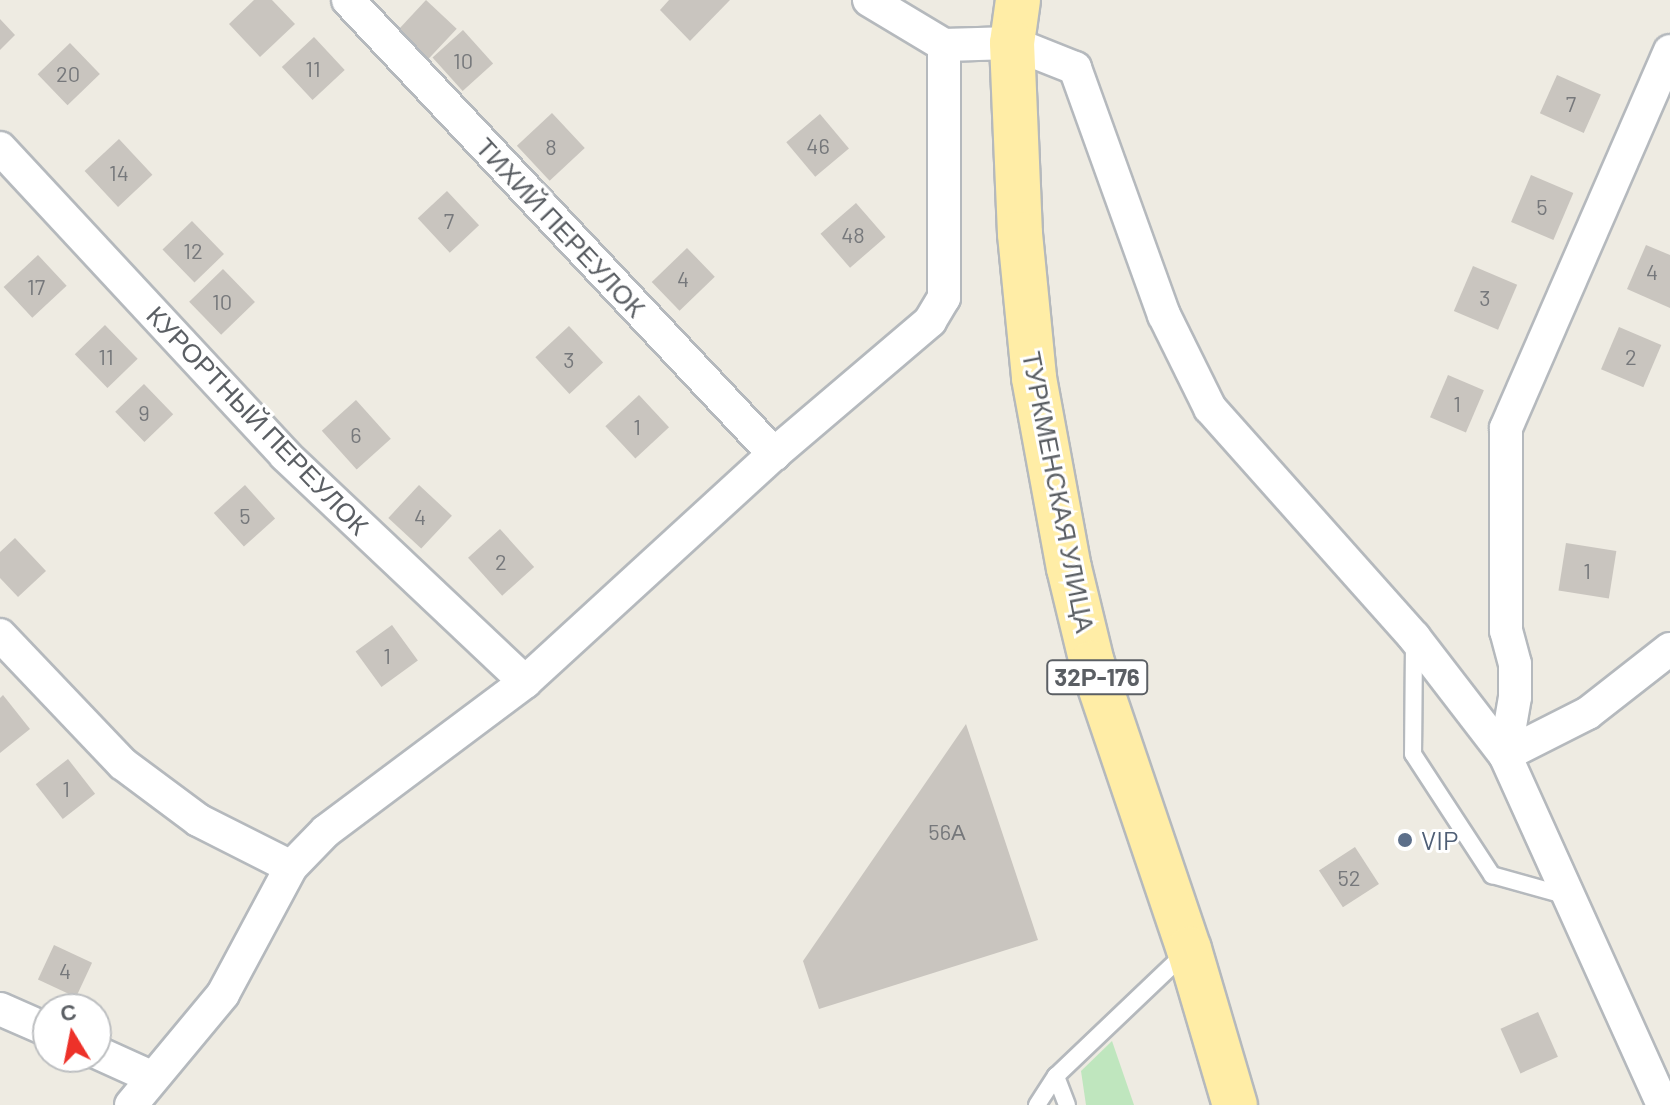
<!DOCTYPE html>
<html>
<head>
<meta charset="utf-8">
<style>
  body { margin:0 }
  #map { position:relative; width:1670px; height:1105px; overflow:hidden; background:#eeebe2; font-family:Barlow,sans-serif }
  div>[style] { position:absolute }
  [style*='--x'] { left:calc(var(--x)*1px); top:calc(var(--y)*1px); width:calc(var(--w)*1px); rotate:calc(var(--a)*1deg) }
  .green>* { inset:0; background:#bfe6be }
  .building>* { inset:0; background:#c9c5bf; transform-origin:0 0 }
  .roads { filter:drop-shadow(2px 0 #b5b9bd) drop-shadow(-2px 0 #b5b9bd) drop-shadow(0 2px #b5b9bd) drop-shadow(0 -2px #b5b9bd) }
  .lane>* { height:16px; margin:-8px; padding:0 8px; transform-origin:8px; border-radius:8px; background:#fff }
  .street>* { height:32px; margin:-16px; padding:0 16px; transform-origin:16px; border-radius:16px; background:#fff }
  .primary>* { height:44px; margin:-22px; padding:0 22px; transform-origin:22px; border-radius:22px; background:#ffeda6 }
  .dots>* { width:22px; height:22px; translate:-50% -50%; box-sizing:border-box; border:4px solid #fff; border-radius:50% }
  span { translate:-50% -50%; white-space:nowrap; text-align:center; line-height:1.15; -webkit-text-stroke:6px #fff; paint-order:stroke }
  .number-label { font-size:22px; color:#76787b }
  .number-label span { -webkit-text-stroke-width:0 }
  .shield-label span { padding:2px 6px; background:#fff; border:2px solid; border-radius:6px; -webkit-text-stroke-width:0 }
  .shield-label { font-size:24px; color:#5b5f64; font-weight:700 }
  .street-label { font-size:26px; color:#5b5f64 }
  .service-label { font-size:26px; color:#4e5e75 }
  .left { translate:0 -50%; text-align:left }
  .north { position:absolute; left:32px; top:993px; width:80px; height:80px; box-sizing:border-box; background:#fff; border:2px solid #bdbfc1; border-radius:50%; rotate:350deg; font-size:22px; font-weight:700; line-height:32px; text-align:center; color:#5b5f64 }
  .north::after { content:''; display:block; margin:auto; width:28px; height:36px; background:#ed3129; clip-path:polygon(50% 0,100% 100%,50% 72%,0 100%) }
</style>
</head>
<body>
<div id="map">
  <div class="green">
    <div style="clip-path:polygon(1112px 1041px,1134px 1105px,1086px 1105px,1081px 1071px)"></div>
  </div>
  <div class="building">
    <div style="clip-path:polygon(254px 0,272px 0,295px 24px,260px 57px,229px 24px)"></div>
    <div style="left:426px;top:0;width:42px;height:45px;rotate:43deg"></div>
    <div style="clip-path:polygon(669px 0,730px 0,690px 41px,660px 10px)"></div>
    <div style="clip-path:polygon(0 19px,15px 35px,0 50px)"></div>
    <div style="left:463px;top:30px;width:45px;height:41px;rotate:48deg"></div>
    <div style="left:314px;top:37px;width:45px;height:44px;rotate:47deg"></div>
    <div style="left:70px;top:43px;width:43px;height:45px;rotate:46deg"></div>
    <div style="left:1557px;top:75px;width:48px;height:42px;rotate:24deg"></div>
    <div style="left:552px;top:113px;width:48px;height:48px;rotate:47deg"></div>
    <div style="left:820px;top:114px;width:45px;height:44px;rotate:50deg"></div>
    <div style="left:119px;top:139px;width:49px;height:47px;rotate:47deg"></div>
    <div style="left:1531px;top:175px;width:46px;height:51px;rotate:23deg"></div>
    <div style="left:447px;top:191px;width:47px;height:40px;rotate:47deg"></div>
    <div style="left:856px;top:203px;width:45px;height:47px;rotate:49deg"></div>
    <div style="left:192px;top:221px;width:46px;height:41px;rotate:46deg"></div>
    <div style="clip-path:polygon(1646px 245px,1670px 255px,1670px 308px,1627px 289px)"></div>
    <div style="left:687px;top:248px;width:40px;height:49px;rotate:46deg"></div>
    <div style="left:38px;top:255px;width:42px;height:47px;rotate:47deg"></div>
    <div style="left:1473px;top:266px;width:48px;height:49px;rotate:23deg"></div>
    <div style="left:223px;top:269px;width:46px;height:47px;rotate:46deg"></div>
    <div style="left:105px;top:325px;width:47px;height:42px;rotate:46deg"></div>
    <div style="left:569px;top:326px;width:50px;height:46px;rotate:47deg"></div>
    <div style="left:1619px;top:327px;width:46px;height:46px;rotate:23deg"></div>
    <div style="left:1448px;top:375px;width:39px;height:46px;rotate:23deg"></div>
    <div style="left:144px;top:384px;width:42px;height:40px;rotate:46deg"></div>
    <div style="left:639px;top:395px;width:44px;height:46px;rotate:47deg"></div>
    <div style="left:356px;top:400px;width:52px;height:46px;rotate:48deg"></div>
    <div style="left:245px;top:485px;width:45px;height:42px;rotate:48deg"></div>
    <div style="left:419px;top:485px;width:45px;height:45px;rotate:43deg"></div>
    <div style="left:500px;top:529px;width:51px;height:43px;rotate:48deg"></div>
    <div style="clip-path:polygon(15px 538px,46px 571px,18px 597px,0 578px,0 552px)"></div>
    <div style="left:1566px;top:543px;width:51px;height:48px;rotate:9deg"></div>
    <div style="left:392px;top:625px;width:44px;height:45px;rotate:54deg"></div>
    <div style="clip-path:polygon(3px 695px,30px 729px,0 753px,0 698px)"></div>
    <div style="clip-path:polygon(966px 724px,1038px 940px,819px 1009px,803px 961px)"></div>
    <div style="left:68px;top:759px;width:44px;height:41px;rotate:52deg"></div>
    <div style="left:1355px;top:847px;width:44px;height:43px;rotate:57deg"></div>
    <div style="left:54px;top:945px;width:42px;height:38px;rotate:25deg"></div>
    <div style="left:1538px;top:1012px;width:49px;height:41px;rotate:66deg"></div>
  </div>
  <div class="roads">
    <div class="lane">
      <div style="--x:1414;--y:643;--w:111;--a:90.5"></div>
      <div style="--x:1413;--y:754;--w:145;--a:56.9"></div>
      <div style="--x:1492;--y:875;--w:78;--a:15.6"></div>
      <div style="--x:1037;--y:1105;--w:35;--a:-57"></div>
      <div style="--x:1067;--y:1105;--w:31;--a:-111"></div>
      <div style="--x:1056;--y:1076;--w:178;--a:-43.6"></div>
    </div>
    <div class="street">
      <div style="--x:348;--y:0;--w:623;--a:46.82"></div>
      <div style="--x:869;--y:0;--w:87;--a:31"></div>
      <div style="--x:944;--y:45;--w:68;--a:-1.7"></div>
      <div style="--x:1012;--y:43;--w:68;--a:21.6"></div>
      <div style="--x:1075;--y:68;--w:263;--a:70.2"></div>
      <div style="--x:1164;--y:315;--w:104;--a:63.7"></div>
      <div style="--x:1210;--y:408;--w:307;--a:48.3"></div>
      <div style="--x:1414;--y:637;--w:149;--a:52.4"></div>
      <div style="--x:1505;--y:755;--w:384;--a:65.7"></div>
      <div style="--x:0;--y:148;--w:419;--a:47.1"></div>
      <div style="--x:285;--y:455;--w:330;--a:43.4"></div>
      <div style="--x:0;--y:635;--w:178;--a:46.4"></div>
      <div style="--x:123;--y:764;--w:94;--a:36.7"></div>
      <div style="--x:198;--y:820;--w:104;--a:26.8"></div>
      <div style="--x:1505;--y:755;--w:59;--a:-80.2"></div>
      <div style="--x:1515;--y:697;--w:33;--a:-90"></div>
      <div style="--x:1515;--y:664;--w:34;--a:-105"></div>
      <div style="--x:1506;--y:631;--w:203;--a:-90"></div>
      <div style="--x:1506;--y:428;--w:411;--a:-66.5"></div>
      <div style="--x:1505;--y:755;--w:93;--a:-26.8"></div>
      <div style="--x:1588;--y:713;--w:104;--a:-38"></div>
      <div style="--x:0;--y:1009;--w:52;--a:23.6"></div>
      <div style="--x:96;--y:1052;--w:60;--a:24.4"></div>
      <div style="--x:131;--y:1105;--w:144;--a:-50.3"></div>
      <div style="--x:223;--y:994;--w:144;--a:-61.8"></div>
      <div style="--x:291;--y:867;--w:50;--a:-45.8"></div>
      <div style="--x:326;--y:831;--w:249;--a:-36.8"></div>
      <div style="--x:525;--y:682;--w:338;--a:-42.5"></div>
      <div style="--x:774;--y:454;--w:205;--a:-40.4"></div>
      <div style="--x:930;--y:321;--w:27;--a:-59"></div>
      <div style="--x:944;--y:298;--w:253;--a:-90"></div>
    </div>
    <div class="primary">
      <div style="--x:1018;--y:0;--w:43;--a:97.9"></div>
      <div style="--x:1012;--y:43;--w:191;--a:87.6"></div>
      <div style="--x:1020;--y:234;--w:145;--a:84.4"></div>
      <div style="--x:1034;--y:378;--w:193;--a:79.6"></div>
      <div style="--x:1069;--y:568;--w:98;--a:76.4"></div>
      <div style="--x:1092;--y:663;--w:302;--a:71.3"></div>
      <div style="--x:1189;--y:949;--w:163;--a:73.6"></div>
    </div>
  </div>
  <div class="dots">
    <div style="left:1405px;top:840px;background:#5c6f8a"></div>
  </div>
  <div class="number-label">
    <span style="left:463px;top:61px">10</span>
    <span style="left:313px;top:69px">11</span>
    <span style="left:68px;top:74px">20</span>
    <span style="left:1571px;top:104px">7</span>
    <span style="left:818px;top:146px">46</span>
    <span style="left:551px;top:147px">8</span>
    <span style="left:119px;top:173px">14</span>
    <span style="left:1542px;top:207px">5</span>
    <span style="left:449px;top:221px">7</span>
    <span style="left:853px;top:235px">48</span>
    <span style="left:193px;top:251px">12</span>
    <span style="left:1652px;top:272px">4</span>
    <span style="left:683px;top:279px">4</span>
    <span style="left:36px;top:287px">17</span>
    <span style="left:1485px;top:298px">3</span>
    <span style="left:222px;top:302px">10</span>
    <span style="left:106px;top:357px">11</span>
    <span style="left:1631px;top:357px">2</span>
    <span style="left:569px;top:360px">3</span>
    <span style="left:1457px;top:404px">1</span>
    <span style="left:144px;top:413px">9</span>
    <span style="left:637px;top:427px">1</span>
    <span style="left:356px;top:435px">6</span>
    <span style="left:245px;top:516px">5</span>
    <span style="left:420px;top:517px">4</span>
    <span style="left:501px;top:562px">2</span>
    <span style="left:1587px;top:571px">1</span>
    <span style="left:387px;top:656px">1</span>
    <span style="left:66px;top:789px">1</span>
    <span style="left:947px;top:832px">56А</span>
    <span style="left:1349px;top:878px">52</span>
    <span style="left:65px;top:971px">4</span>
  </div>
  <div class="shield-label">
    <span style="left:1097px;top:677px">32Р-176</span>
  </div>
  <div class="street-label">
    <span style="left:561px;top:227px;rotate:47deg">ТИХИЙ ПЕРЕУЛОК</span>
    <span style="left:258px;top:420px;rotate:46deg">КУРОРТНЫЙ ПЕРЕУЛОК</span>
    <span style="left:1059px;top:492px;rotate:79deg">ТУРКМЕНСКАЯ УЛИЦА</span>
  </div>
  <div class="service-label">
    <span class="left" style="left:1421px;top:840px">VIP</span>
  </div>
  <div class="north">С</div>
</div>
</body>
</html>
